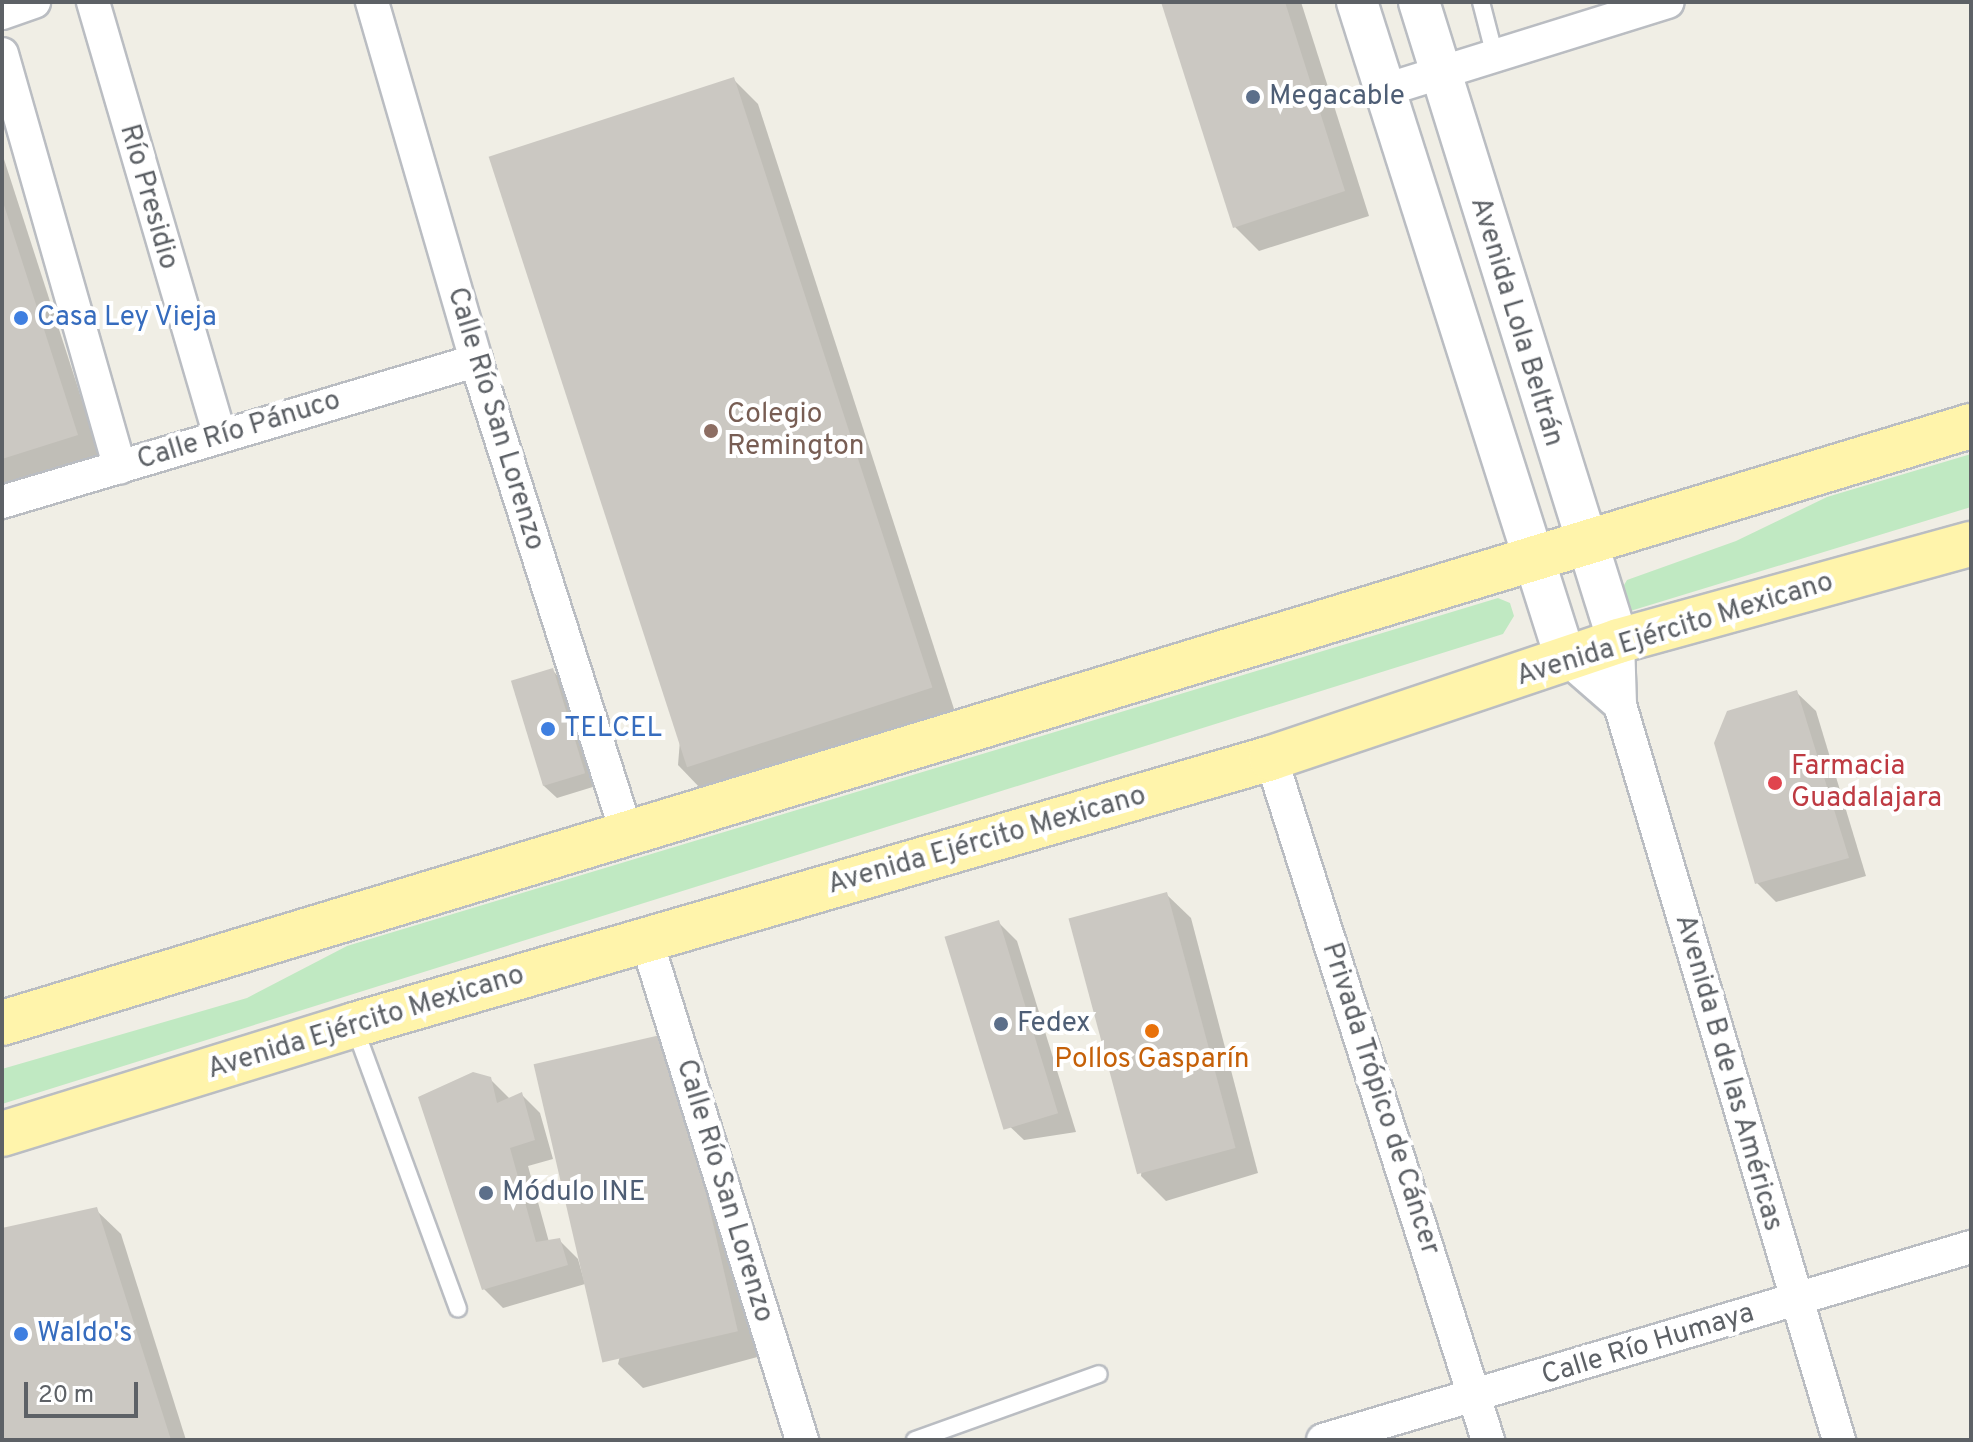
<!DOCTYPE html>
<html>
<head>
<meta charset="utf-8">
<style>
  body { margin:0 }
  #map { position:relative; width:1973px; height:1442px; overflow:hidden; background:#f0eee5; font-family:Overpass,sans-serif }
  div>[style] { position:absolute }
  [style*='--x'] { left:calc(var(--x)*1px); top:calc(var(--y)*1px); width:calc(var(--w)*1px); rotate:calc(var(--a)*1deg) }
  .green>* { inset:0; background:#c0e9c2 }
  .shadow>* { inset:0; background:#0003 }
  .building>* { inset:0; background:#cbc8c2; transform-origin:0 0 }
  .roads { filter:drop-shadow(2px 0 #babdc2) drop-shadow(-2px 0 #babdc2) drop-shadow(0 2px #babdc2) drop-shadow(0 -2px #babdc2) }
  .service>* { height:16px; margin:-8px; padding:0 8px; transform-origin:8px; border-radius:8px; background:#fff }
  .minor>* { height:32px; margin:-16px; padding:0 16px; transform-origin:16px; border-radius:16px; background:#fff }
  .tertiary>* { height:40px; margin:-20px; padding:0 20px; transform-origin:20px; border-radius:20px; background:#fff }
  .primary>* { height:44px; margin:-22px; padding:0 22px; transform-origin:22px; border-radius:22px; background:#fff4ab }
  .dots>* { width:22px; height:22px; translate:-50% -50%; box-sizing:border-box; border:4px solid #fff; border-radius:50% }
  span { translate:-50% -50%; white-space:nowrap; text-align:center; line-height:1.15; -webkit-text-stroke:8px #fff; paint-order:stroke }
  .service-label { font-size:28px; color:#4e5e75 }
  .left { translate:0 -50%; text-align:left }
  .street-label { font-size:28px; color:#5d6166 }
  .shop-label { font-size:28px; color:#366cbe }
  .education-label { font-size:28px; color:#785e54 }
  .health-label { font-size:28px; color:#be3a42 }
  .food-label { font-size:28px; color:#c56008 }
  .frame { position:absolute; inset:0; border:4px solid #5d6166; pointer-events:none }
  .scale { position:absolute; left:24px; top:1382px; width:114px; height:36px; box-sizing:border-box; border:4px solid #5d6166; border-top:0; padding-left:10px; font-size:24px; line-height:28px; white-space:nowrap; color:#5d6166; -webkit-text-stroke:6px #fff; paint-order:stroke }
</style>
</head>
<body>
<div id="map">
  <div class="green">
    <div style="clip-path:polygon(1971px 454px,1971px 507px,1627px 612px,1621px 590px,1627px 580px,1736px 541px,1827px 497px)"></div>
    <div style="clip-path:polygon(1498px 598px,1510px 603px,1514px 616px,1503px 634px,2px 1104px,2px 1069px,247px 998px,347px 946px)"></div>
  </div>
  <div class="shadow">
    <div style="clip-path:polygon(1164px 2px,1301px 2px,1369px 216px,1259px 251px,1235px 227px)"></div>
    <div style="clip-path:polygon(734px 80px,758px 104px,955px 712px,702px 790px,678px 765px)"></div>
    <div style="clip-path:polygon(2px 153px,101px 459px,2px 490px)"></div>
    <div style="clip-path:polygon(553px 671px,565px 683px,596px 786px,557px 798px,544px 786px)"></div>
    <div style="clip-path:polygon(1797px 693px,1816px 711px,1866px 876px,1776px 902px,1757px 883px)"></div>
    <div style="clip-path:polygon(1166px 894px,1191px 918px,1258px 1173px,1166px 1201px,1141px 1176px)"></div>
    <div style="clip-path:polygon(998px 922px,1017px 941px,1076px 1132px,1024px 1140px,1005px 1122px)"></div>
    <div style="clip-path:polygon(693px 1060px,761px 1356px,643px 1388px,618px 1364px)"></div>
    <div style="clip-path:polygon(490px 1079px,510px 1099px,521px 1094px,540px 1113px,553px 1159px,528px 1166px,549px 1242px,559px 1240px,578px 1259px,585px 1284px,503px 1308px,484px 1289px)"></div>
    <div style="clip-path:polygon(96px 1210px,121px 1234px,186px 1440px,2px 1440px,2px 1231px)"></div>
  </div>
  <div class="building">
    <div style="clip-path:polygon(1161px 2px,1285px 2px,1345px 191px,1233px 228px)"></div>
    <div style="left:734px;top:77px;width:642px;height:258px;rotate:72deg"></div>
    <div style="clip-path:polygon(3px 202px,78px 435px,2px 459px,2px 203px)"></div>
    <div style="left:553px;top:668px;width:110px;height:44px;rotate:73deg"></div>
    <div style="clip-path:polygon(1797px 690px,1849px 858px,1755px 884px,1714px 743px,1727px 711px)"></div>
    <div style="left:1167px;top:892px;width:265px;height:102px;rotate:75deg"></div>
    <div style="left:999px;top:920px;width:202px;height:57px;rotate:73deg"></div>
    <div style="left:669px;top:1033px;width:306px;height:139px;rotate:77deg"></div>
    <div style="clip-path:polygon(473px 1072px,491px 1077px,497px 1103px,522px 1092px,535px 1140px,510px 1148px,536px 1242px,560px 1238px,568px 1265px,482px 1290px,418px 1097px)"></div>
    <div style="clip-path:polygon(97px 1207px,171px 1440px,2px 1440px,2px 1228px)"></div>
  </div>
  <div class="roads">
    <div class="service">
      <div style="--x:1481;--y:2;--w:56;--a:75.5"></div>
      <div style="--x:354;--y:1026;--w:301;--a:69.8"></div>
      <div style="--x:915;--y:1440;--w:195;--a:-19.7"></div>
    </div>
    <div class="minor">
      <div style="--x:93;--y:2;--w:452;--a:73.7"></div>
      <div style="--x:372;--y:2;--w:374;--a:73.8"></div>
      <div style="--x:476;--y:361;--w:496;--a:72.3"></div>
      <div style="--x:2;--y:13;--w:34;--a:-19"></div>
      <div style="--x:2;--y:54;--w:430;--a:74.1"></div>
      <div style="--x:1385;--y:90;--w:296;--a:-17.3"></div>
      <div style="--x:2;--y:502;--w:495;--a:-16.6"></div>
      <div style="--x:1618;--y:641;--w:64;--a:88.2"></div>
      <div style="--x:1620;--y:705;--w:767;--a:73.41"></div>
      <div style="--x:1565;--y:657;--w:73;--a:41.1"></div>
      <div style="--x:1271;--y:758;--w:716;--a:72.35"></div>
      <div style="--x:647;--y:942;--w:522;--a:72.71"></div>
      <div style="--x:1323;--y:1440;--w:676;--a:-16.59"></div>
    </div>
    <div class="tertiary">
      <div style="--x:1357;--y:2;--w:687;--a:72.38"></div>
      <div style="--x:1419;--y:2;--w:669;--a:72.7"></div>
    </div>
    <div class="primary">
      <div style="--x:2;--y:1023;--w:2058;--a:-16.87"></div>
      <div style="--x:2;--y:1134;--w:368;--a:-17.2"></div>
      <div style="--x:354;--y:1025;--w:955;--a:-16.23"></div>
      <div style="--x:1271;--y:758;--w:366;--a:-18.6"></div>
      <div style="--x:1618;--y:641;--w:366;--a:-15.4"></div>
    </div>
  </div>
  <div class="dots">
    <div style="left:1253px;top:97px;background:#5c6f8a"></div>
    <div style="left:21px;top:318px;background:#3f7fe0"></div>
    <div style="left:711px;top:431px;background:#8d6e63"></div>
    <div style="left:548px;top:729px;background:#3f7fe0"></div>
    <div style="left:1775px;top:783px;background:#e0444e"></div>
    <div style="left:1001px;top:1024px;background:#5c6f8a"></div>
    <div style="left:1152px;top:1031px;background:#e8710a"></div>
    <div style="left:486px;top:1193px;background:#5c6f8a"></div>
    <div style="left:21px;top:1334px;background:#3f7fe0"></div>
  </div>
  <div class="service-label">
    <span class="left" style="left:1269px;top:97px">Megacable</span>
    <span class="left" style="left:1017px;top:1024px">Fedex</span>
    <span class="left" style="left:502px;top:1193px">Módulo INE</span>
  </div>
  <div class="street-label">
    <span style="left:148px;top:197px;rotate:74deg">Río Presidio</span>
    <span style="left:1516px;top:322px;rotate:73deg">Avenida Lola Beltrán</span>
    <span style="left:495px;top:419px;rotate:73deg">Calle Río San Lorenzo</span>
    <span style="left:239px;top:431px;rotate:-17deg">Calle Río Pánuco</span>
    <span style="left:1675px;top:630px;rotate:-17deg">Avenida Ejército Mexicano</span>
    <span style="left:987px;top:841px;rotate:-16deg">Avenida Ejército Mexicano</span>
    <span style="left:366px;top:1023px;rotate:-17deg">Avenida Ejército Mexicano</span>
    <span style="left:1728px;top:1073px;rotate:74deg">Avenida B de las Américas</span>
    <span style="left:1380px;top:1099px;rotate:72deg">Privada Trópico de Cáncer</span>
    <span style="left:724px;top:1191px;rotate:73deg">Calle Río San Lorenzo</span>
    <span style="left:1648px;top:1345px;rotate:-17deg">Calle Río Humaya</span>
  </div>
  <div class="shop-label">
    <span class="left" style="left:37px;top:318px">Casa Ley Vieja</span>
    <span class="left" style="left:564px;top:729px">TELCEL</span>
    <span class="left" style="left:37px;top:1334px">Waldo's</span>
  </div>
  <div class="education-label">
    <span class="left" style="left:727px;top:431px">Colegio<br>Remington</span>
  </div>
  <div class="health-label">
    <span class="left" style="left:1791px;top:783px">Farmacia<br>Guadalajara</span>
  </div>
  <div class="food-label">
    <span style="left:1152px;top:1060px">Pollos Gasparín</span>
  </div>
  <div class="frame"></div>
  <div class="scale">20 m</div>
</div>
</body>
</html>
